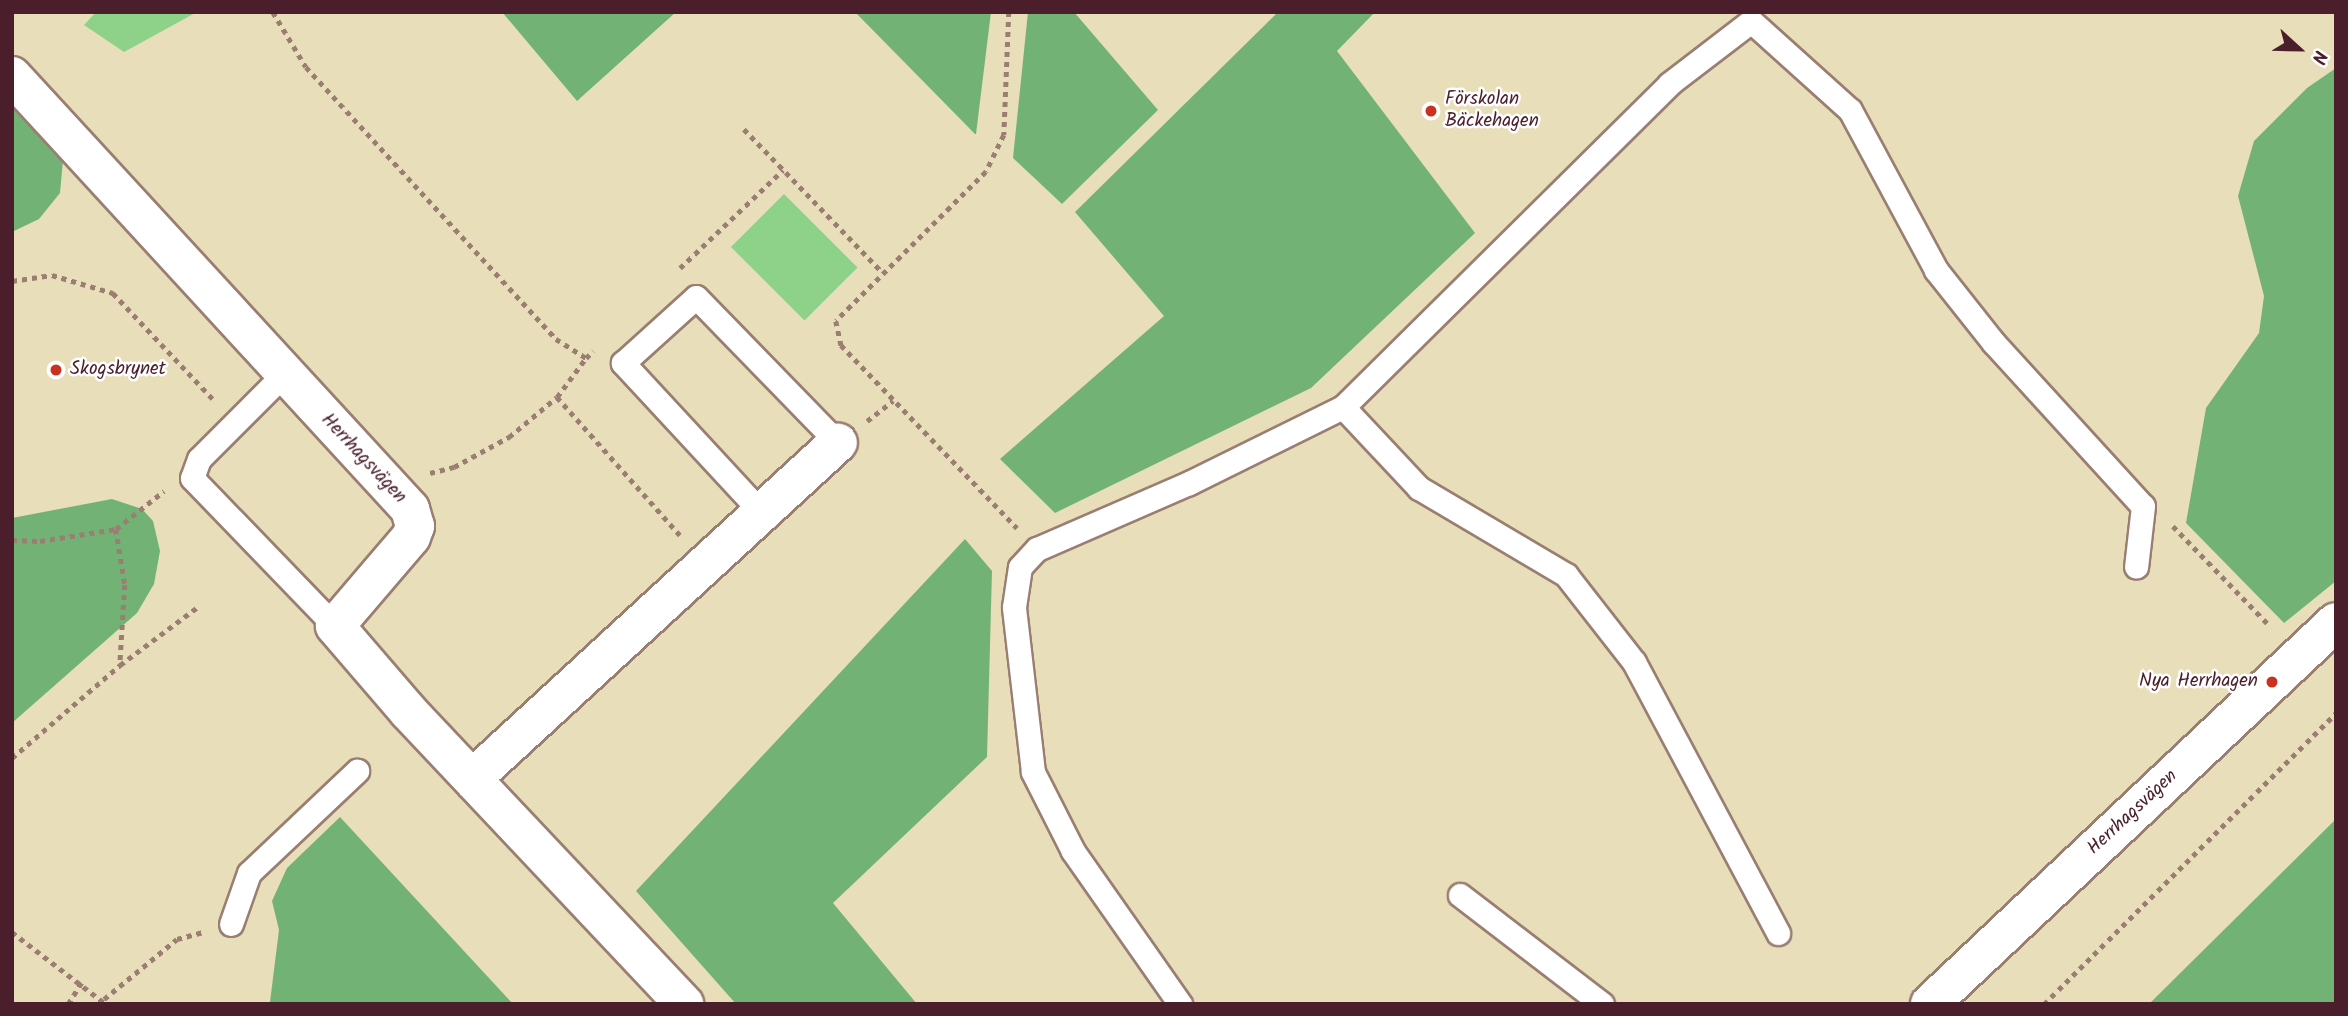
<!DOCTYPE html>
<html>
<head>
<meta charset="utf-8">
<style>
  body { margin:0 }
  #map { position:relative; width:2348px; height:1016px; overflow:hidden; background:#e9deba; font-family:Kalam,sans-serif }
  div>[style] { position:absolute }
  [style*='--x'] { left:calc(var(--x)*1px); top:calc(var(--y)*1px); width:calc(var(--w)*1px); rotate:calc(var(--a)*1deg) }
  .green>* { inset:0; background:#8ed189; transform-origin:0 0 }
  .forest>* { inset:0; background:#72b375 }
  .path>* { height:4.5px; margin-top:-2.25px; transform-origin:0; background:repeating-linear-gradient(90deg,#9a7e72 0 5px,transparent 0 10px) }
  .roads { filter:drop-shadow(2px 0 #9a7e72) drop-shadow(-2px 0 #9a7e72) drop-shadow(0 2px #9a7e72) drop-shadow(0 -2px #9a7e72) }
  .lane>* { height:23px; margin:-11.5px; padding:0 11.5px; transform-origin:11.5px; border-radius:11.5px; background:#fff }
  .street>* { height:38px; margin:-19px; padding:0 19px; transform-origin:19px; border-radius:19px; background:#fff }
  .secondary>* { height:38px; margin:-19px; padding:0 19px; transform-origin:19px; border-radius:19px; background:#fff }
  .dots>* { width:19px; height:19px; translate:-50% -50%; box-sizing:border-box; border:4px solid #fff; border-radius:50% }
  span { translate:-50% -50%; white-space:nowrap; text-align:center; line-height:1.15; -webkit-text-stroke:5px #fff; paint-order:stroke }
  .poi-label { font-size:19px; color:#4a1f2b }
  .left { translate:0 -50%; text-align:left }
  .right { translate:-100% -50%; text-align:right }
  .street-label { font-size:19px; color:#4a1f2b }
  .frame { position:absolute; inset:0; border:14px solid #4a1f2b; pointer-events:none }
  .north { position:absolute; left:2264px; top:14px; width:70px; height:70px; -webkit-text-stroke:5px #fff; paint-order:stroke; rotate:112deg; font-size:19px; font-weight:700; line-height:28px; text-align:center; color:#4a1f2b }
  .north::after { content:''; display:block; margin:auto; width:24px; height:32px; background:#4a1f2b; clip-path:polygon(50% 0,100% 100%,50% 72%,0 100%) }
</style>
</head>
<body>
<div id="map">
  <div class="green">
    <div style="clip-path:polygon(96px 12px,197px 12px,124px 52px,84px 25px)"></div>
    <div style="left:784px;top:194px;width:104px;height:75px;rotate:45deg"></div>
  </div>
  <div class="forest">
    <div style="clip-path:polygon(502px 12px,676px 12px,577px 101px)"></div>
    <div style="clip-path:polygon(855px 12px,991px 12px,976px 134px,975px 134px)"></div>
    <div style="clip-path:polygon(1028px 12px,1074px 12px,1158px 110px,1062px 204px,1013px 158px)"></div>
    <div style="clip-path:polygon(1278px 12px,1375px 12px,1337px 51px,1475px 233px,1311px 388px,1055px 513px,1000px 459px,1164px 316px,1075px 212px)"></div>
    <div style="clip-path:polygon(2336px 68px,2336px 581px,2284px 623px,2186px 523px,2206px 408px,2259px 333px,2264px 296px,2238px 196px,2254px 141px,2307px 88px)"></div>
    <div style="clip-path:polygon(12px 103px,63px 160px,60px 193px,39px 219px,12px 232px)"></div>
    <div style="clip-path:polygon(112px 499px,142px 509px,153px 521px,160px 551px,154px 584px,137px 613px,12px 723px,12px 518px)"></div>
    <div style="clip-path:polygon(965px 539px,992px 571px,987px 757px,833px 903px,917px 1004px,736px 1004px,636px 891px)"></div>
    <div style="clip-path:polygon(340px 817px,513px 1004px,270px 1002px,279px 930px,272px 901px,287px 868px)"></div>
    <div style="clip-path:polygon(2336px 819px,2336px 1004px,2149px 1004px)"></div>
  </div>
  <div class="path">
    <div style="--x:273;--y:12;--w:64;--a:59"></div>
    <div style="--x:306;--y:67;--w:369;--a:47.4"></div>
    <div style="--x:556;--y:339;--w:36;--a:32"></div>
    <div style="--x:586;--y:358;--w:10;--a:-45"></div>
    <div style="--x:1009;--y:12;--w:123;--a:92.3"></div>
    <div style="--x:1004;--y:135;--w:41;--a:115.9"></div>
    <div style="--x:986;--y:172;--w:211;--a:135.2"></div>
    <div style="--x:836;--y:321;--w:25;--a:78"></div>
    <div style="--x:841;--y:345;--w:254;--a:46.1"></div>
    <div style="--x:744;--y:129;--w:200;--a:46"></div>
    <div style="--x:680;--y:268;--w:142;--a:-43.6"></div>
    <div style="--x:12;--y:281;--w:40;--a:-8.5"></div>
    <div style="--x:52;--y:275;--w:64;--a:16.4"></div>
    <div style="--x:113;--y:293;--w:147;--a:46.7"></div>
    <div style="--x:557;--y:397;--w:185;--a:48.3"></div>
    <div style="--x:867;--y:421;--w:33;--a:-38"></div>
    <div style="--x:430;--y:473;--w:25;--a:-14"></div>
    <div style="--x:454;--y:467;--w:63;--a:-28.6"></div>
    <div style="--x:509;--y:437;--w:62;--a:-39.8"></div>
    <div style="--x:557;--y:397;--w:49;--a:-53.4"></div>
    <div style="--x:2173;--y:526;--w:136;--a:45.9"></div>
    <div style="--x:116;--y:529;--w:57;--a:80.9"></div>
    <div style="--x:125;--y:585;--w:79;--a:93.6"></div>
    <div style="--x:12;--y:540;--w:28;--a:2"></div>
    <div style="--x:40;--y:541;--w:77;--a:-9"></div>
    <div style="--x:116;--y:529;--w:61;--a:-38.4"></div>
    <div style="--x:12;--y:758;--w:143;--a:-40.7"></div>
    <div style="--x:120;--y:665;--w:99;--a:-36.8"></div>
    <div style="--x:12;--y:932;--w:118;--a:37.5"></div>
    <div style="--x:104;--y:999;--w:94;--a:-39.4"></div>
    <div style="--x:177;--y:939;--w:27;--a:-15"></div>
    <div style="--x:68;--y:1004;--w:26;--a:-58"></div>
    <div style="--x:2044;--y:1004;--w:412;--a:-44.9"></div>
  </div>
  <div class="roads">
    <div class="lane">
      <div style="--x:284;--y:374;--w:120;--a:135"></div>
      <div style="--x:199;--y:459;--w:20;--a:110"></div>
      <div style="--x:192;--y:478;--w:206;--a:46"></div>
      <div style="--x:1343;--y:407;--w:111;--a:46.8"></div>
      <div style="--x:1419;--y:488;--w:171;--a:30.6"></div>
      <div style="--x:1566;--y:575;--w:110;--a:52"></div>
      <div style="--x:1634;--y:662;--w:307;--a:62"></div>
      <div style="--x:762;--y:513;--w:205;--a:-132.8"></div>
      <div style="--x:623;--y:363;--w:98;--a:-42.1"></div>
      <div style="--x:696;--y:297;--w:204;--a:45.8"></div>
      <div style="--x:1460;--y:895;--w:179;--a:37.5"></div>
      <div style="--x:231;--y:924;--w:54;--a:-70.6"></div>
      <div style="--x:249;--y:873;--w:149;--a:-43.4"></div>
      <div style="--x:1180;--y:1004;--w:187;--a:-125"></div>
      <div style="--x:1073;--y:851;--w:89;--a:-116.9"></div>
      <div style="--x:1033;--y:772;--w:166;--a:-96.6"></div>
      <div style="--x:1014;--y:607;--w:40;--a:-81.5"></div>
      <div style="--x:1020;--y:567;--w:25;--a:-47"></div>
      <div style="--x:1037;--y:549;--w:166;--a:-23.5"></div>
      <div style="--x:1189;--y:483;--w:172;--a:-26.3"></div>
      <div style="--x:1343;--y:407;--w:459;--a:-44.7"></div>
      <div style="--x:1669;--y:84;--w:103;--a:-37.5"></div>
      <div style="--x:1751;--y:21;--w:133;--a:42"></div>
      <div style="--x:1850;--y:110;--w:182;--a:61.7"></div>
      <div style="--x:1936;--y:270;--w:92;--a:51.6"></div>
      <div style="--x:1993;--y:342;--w:222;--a:47.6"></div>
      <div style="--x:2143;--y:506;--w:61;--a:96.5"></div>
    </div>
    <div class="street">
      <div style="--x:12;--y:76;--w:588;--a:47.41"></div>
      <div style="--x:410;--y:509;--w:18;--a:74"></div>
      <div style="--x:415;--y:526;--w:12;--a:110"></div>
      <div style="--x:411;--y:537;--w:117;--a:130.5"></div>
      <div style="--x:335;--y:626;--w:112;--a:49.3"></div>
      <div style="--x:408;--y:711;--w:403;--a:46.7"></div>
      <div style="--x:472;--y:779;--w:497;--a:-42.6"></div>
    </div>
    <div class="secondary">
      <div style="--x:1930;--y:1004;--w:557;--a:-43.26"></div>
    </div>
  </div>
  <div class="dots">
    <div style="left:1431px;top:111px;background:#c8321e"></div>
    <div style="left:56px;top:370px;background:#c8321e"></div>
    <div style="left:2272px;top:682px;background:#c8321e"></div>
  </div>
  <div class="poi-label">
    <span class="left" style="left:1445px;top:111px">Förskolan<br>Bäckehagen</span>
    <span class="left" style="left:70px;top:370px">Skogsbrynet</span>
    <span class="right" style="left:2258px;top:682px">Nya Herrhagen</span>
  </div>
  <div class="street-label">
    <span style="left:363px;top:459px;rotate:47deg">Herrhagsvägen</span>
    <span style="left:2133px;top:813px;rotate:-43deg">Herrhagsvägen</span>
  </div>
  <div class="frame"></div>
  <div class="north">N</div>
</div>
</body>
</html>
